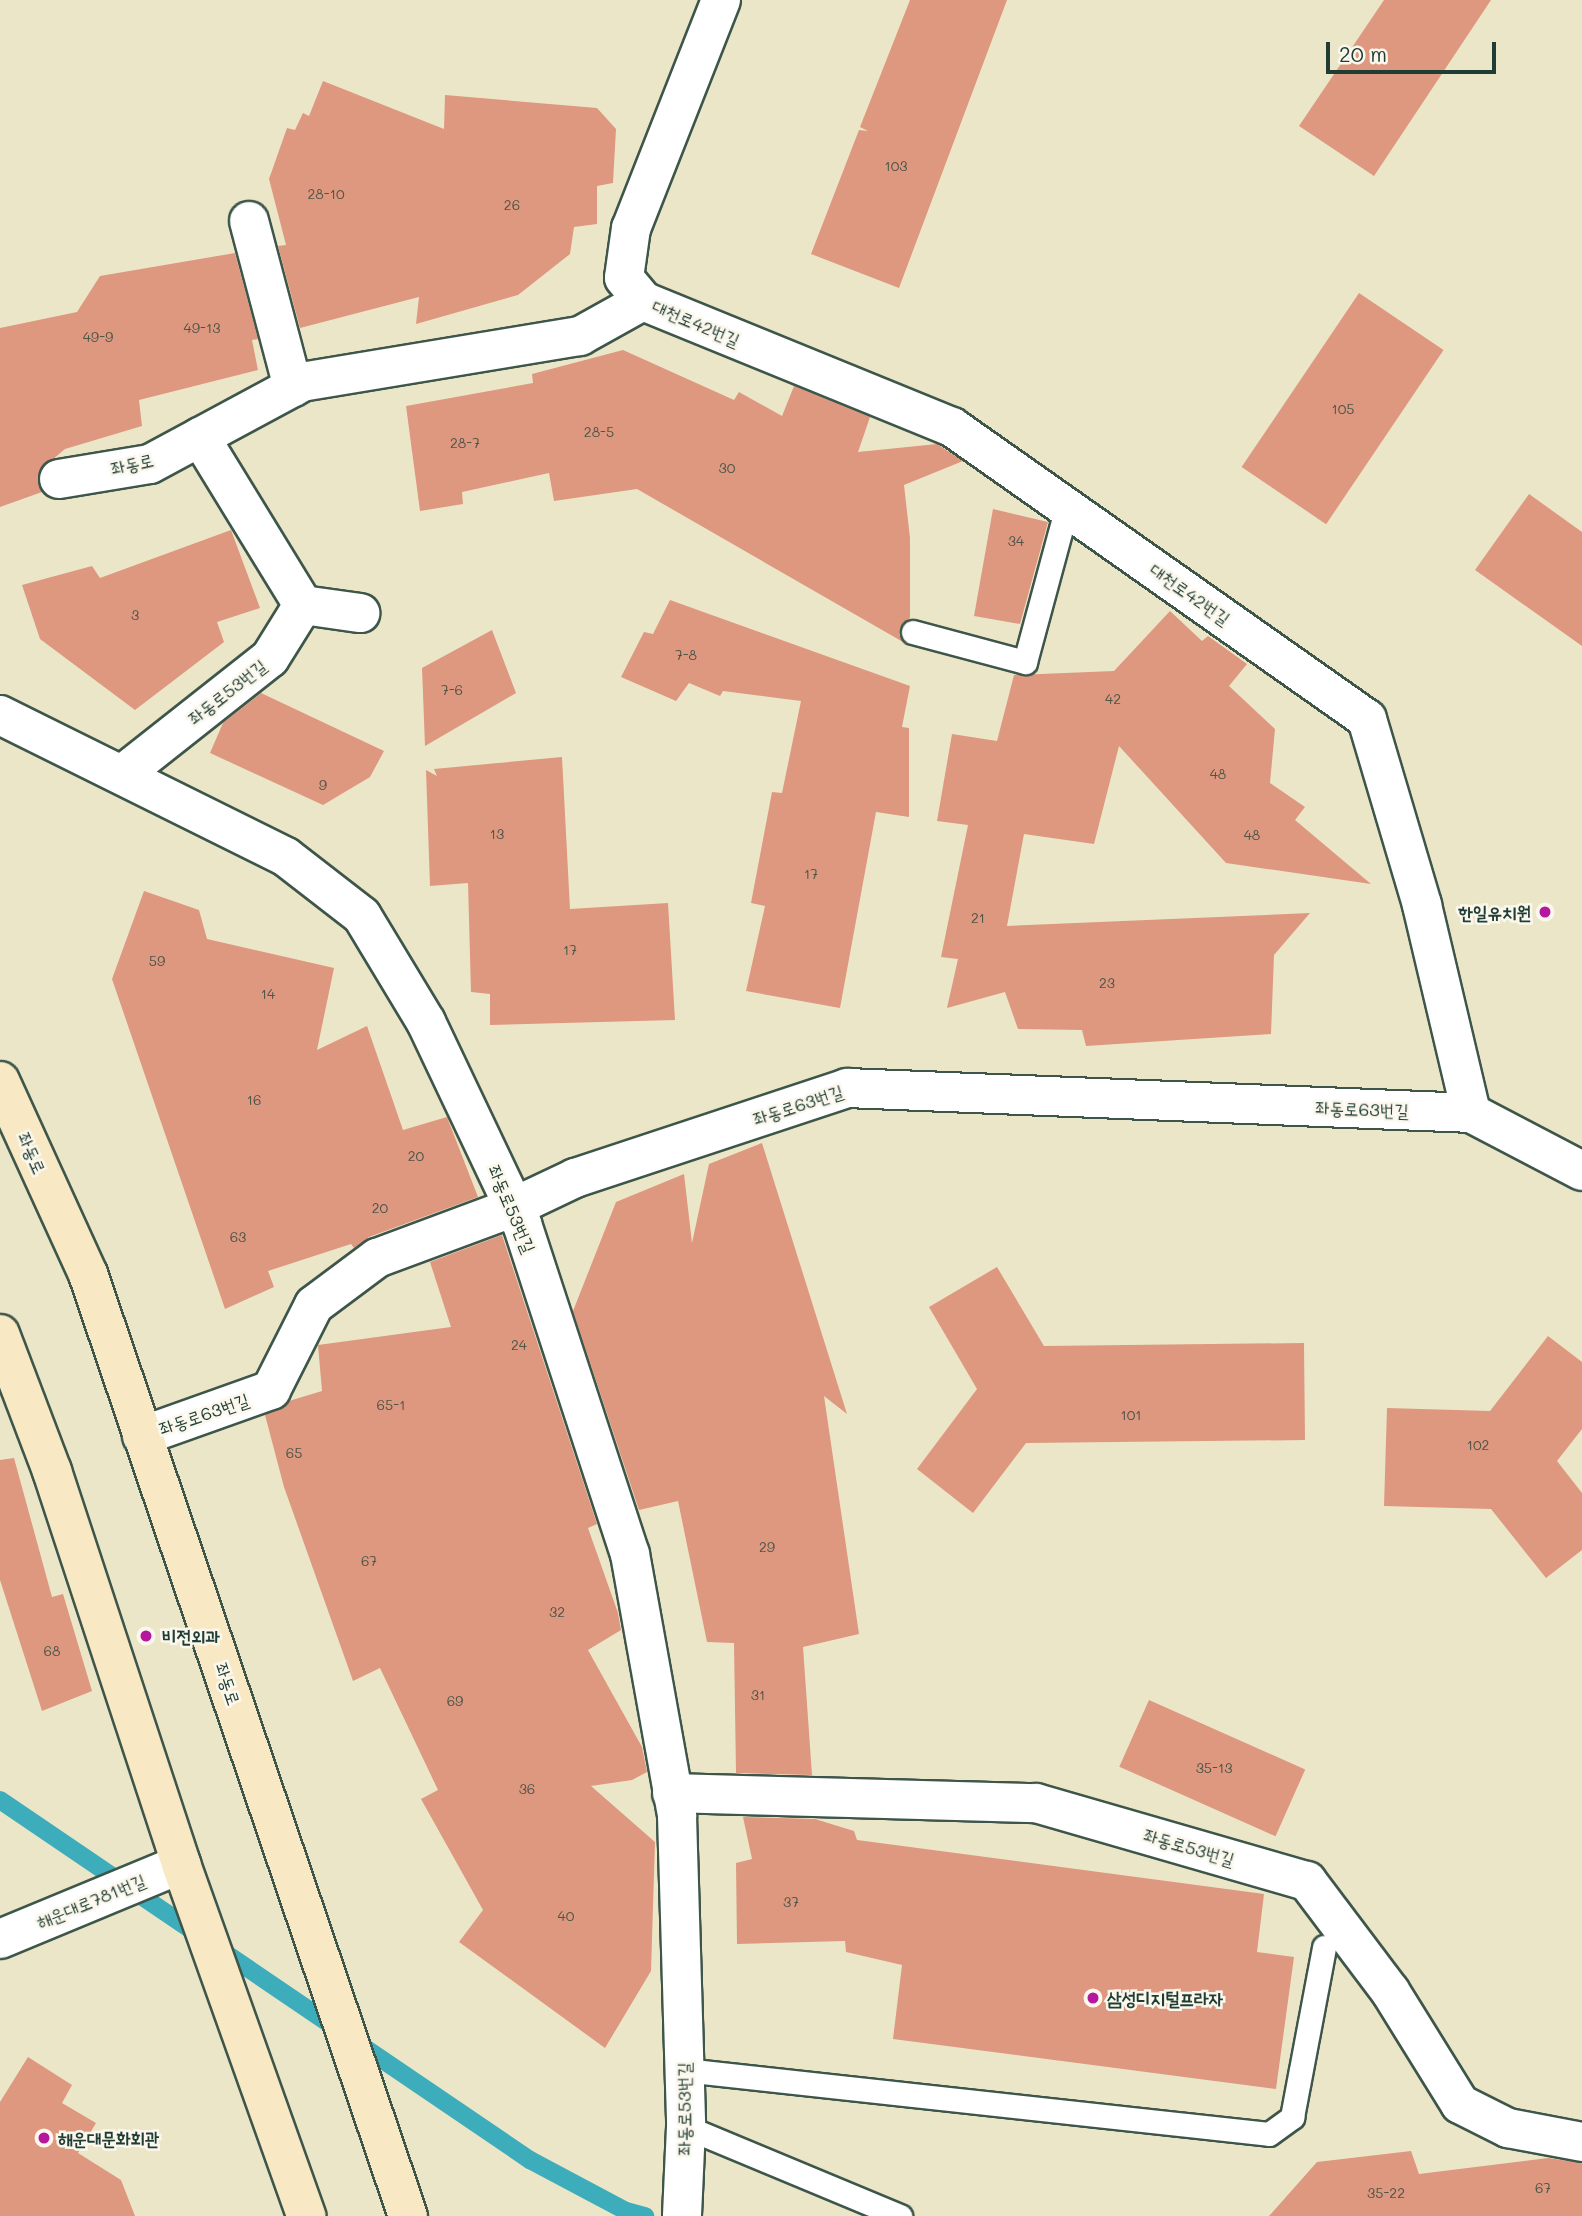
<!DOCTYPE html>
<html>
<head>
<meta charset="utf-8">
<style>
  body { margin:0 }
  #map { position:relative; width:1582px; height:2216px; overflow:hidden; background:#ece6c9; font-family:Mali,"Poor Story",sans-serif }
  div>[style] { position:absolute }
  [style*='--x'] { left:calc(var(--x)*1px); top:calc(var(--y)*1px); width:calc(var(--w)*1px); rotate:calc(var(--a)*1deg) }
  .stream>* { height:18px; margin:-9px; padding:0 9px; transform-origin:9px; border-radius:9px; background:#3eadbb }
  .building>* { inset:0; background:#dd987f; transform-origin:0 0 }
  .roads { filter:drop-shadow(2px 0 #3e564a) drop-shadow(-2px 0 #3e564a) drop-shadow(0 2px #3e564a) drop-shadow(0 -2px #3e564a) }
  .service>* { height:23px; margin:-11.5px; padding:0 11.5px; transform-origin:11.5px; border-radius:11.5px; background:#fff }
  .minor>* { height:38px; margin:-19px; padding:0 19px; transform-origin:19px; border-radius:19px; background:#fff }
  .secondary>* { height:38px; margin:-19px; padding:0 19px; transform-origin:19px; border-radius:19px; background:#f8e8c3 }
  .dots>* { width:19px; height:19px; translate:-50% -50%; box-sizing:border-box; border:4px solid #fbf7ec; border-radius:50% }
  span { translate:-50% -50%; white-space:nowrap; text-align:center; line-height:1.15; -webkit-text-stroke:5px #fbf7ec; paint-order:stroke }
  .number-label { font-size:14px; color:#4e5447 }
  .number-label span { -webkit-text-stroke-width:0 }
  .street-label { font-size:18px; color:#1f3d34 }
  .poi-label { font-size:18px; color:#1f3d34; font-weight:700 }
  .right { translate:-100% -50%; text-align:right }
  .left { translate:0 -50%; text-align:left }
  .scale { position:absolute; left:1326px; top:42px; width:170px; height:32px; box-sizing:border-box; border:4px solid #1f3d34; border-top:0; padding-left:9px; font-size:21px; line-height:24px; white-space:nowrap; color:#1f3d34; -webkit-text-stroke:5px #fbf7ec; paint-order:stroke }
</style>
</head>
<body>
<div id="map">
  <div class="stream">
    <div style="--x:0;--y:1800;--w:641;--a:34.19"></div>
    <div style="--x:530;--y:2160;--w:109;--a:28"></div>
    <div style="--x:626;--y:2211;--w:20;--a:15"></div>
  </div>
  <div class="building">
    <div style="clip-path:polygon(910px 0,1007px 0,899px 288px,811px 254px,859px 130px,868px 131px,860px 127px)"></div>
    <div style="clip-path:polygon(1384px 0,1491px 0,1374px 176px,1299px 126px)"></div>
    <div style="clip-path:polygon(323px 81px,444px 129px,445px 95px,597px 108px,616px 129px,613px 183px,597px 186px,597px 224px,574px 227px,570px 254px,518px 295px,416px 324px,419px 297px,300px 328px,278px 246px,286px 245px,269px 179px,287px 128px,295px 130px,303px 113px,309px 116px)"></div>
    <div style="clip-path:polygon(235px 253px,258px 339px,252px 340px,258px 370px,139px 400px,142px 426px,65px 449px,39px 471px,42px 492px,0 507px,0 328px,77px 312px,100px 276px)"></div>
    <div style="left:1359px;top:293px;width:102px;height:210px;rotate:34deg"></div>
    <div style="clip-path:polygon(623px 350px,734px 400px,739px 392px,782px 416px,794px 386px,870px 417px,858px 452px,937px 444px,963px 461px,904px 485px,910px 538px,910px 618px,903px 623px,899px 635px,910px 646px,637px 489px,554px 501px,549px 473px,462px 492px,463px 504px,420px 511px,406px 406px,533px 383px,532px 374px)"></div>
    <div style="clip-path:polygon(1529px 494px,1582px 532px,1582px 646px,1475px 570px)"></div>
    <div style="clip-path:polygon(993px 509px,1048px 522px,1020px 624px,974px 616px)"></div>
    <div style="clip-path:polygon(231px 530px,260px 608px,217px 622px,224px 642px,135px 710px,40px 639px,22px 585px,92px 566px,100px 578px)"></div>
    <div style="clip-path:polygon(670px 600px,910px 686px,902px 727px,909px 728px,909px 817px,876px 812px,840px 1008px,746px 991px,765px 906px,751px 903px,772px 792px,782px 793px,801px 701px,723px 691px,720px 696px,689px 683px,676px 701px,621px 677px,644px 632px,653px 634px)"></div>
    <div style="clip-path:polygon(1170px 611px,1202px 641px,1208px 636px,1247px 664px,1229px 686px,1275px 729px,1270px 783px,1305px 807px,1295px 820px,1371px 884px,1226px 863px,1119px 746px,1094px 844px,1024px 834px,1007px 926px,1310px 913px,1274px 955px,1271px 1034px,1086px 1046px,1082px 1030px,1018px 1029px,1005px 992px,947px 1008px,958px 959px,941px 957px,968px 825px,937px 821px,952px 734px,997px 741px,1014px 675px,1114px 671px)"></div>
    <div style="clip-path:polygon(492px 630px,516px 693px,425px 746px,422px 668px)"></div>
    <div style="clip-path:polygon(261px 693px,384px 751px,370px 777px,323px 805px,210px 753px,223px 723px)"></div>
    <div style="clip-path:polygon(562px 757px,570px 909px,668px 903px,675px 1020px,490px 1025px,490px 994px,471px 992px,468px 883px,430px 886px,426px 770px,437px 776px,434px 769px)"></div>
    <div style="clip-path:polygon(144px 891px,199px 910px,207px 939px,334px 968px,317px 1050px,367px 1026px,403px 1130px,447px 1117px,478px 1197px,369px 1237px,354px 1248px,351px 1244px,268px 1271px,274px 1287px,225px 1309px,112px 979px)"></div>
    <div style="clip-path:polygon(762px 1143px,847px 1414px,824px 1396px,859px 1634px,803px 1647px,812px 1775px,736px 1773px,734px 1643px,707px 1642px,678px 1501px,639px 1510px,573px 1311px,616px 1202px,684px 1174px,692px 1243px,709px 1164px)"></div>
    <div style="clip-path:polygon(502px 1235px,597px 1524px,588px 1528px,618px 1613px,621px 1630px,588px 1650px,642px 1747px,647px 1772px,632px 1780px,591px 1786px,655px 1842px,651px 1971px,605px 2048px,459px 1942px,483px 1910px,421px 1799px,438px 1790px,380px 1668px,353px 1681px,284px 1487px,265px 1415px,289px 1401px,322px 1391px,318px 1345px,451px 1327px,430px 1262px)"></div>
    <div style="clip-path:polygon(997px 1267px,1044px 1346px,1304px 1343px,1305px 1440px,1026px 1443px,973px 1513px,917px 1469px,977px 1389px,929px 1307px)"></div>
    <div style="clip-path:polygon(1548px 1336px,1582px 1362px,1582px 1429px,1557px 1461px,1582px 1493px,1582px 1550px,1546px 1578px,1491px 1509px,1384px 1506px,1387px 1408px,1490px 1411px)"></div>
    <div style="clip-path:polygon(14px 1458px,52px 1597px,63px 1594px,92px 1691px,42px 1711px,0 1580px,0 1460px)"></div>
    <div style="left:1149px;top:1700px;width:171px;height:73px;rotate:24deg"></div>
    <div style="clip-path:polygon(743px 1817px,815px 1819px,854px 1831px,857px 1840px,1264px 1894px,1257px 1952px,1294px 1957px,1276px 2089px,893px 2039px,902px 1965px,846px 1952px,845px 1941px,737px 1944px,736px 1863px,752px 1859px)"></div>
    <div style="clip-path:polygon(28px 2057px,72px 2085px,62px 2103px,96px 2123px,78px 2153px,121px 2180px,135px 2216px,0 2216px,0 2102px)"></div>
    <div style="clip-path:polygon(1411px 2151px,1419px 2174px,1548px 2158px,1582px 2163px,1582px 2216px,1269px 2216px,1317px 2162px)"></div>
  </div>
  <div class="roads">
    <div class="service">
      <div style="--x:913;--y:632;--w:116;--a:15"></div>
      <div style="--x:1025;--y:662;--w:162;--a:-74.9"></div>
      <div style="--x:684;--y:2070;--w:588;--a:6.24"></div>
      <div style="--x:1269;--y:2134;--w:29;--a:-36"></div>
      <div style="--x:1292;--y:2117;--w:173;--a:-79.3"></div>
      <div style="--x:686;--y:2127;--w:232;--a:22.6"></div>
    </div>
    <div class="minor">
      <div style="--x:721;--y:0;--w:245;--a:111.5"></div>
      <div style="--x:631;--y:228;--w:50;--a:98"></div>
      <div style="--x:624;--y:278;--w:30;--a:50"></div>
      <div style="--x:643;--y:301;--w:334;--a:22.2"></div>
      <div style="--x:952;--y:427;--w:507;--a:35.13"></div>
      <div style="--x:1367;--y:719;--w:194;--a:73.5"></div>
      <div style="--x:1422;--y:905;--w:214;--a:76.7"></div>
      <div style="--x:249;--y:221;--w:172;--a:75.2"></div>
      <div style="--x:200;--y:437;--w:197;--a:58.5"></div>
      <div style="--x:59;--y:479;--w:92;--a:-9.4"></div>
      <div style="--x:150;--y:464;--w:173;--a:-28.3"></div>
      <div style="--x:302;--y:382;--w:282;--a:-9.4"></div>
      <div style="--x:580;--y:336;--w:72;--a:-29.1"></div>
      <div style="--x:0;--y:715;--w:319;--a:26.4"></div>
      <div style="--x:286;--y:857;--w:96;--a:37.8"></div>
      <div style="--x:362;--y:916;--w:124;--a:58.9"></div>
      <div style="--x:426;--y:1022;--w:224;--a:64.6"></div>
      <div style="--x:522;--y:1224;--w:347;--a:71.9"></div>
      <div style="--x:630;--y:1554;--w:266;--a:79.8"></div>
      <div style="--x:677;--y:1816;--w:311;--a:88.3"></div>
      <div style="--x:686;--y:2127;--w:89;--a:92.6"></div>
      <div style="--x:123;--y:774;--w:187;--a:-38.3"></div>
      <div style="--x:270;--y:658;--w:62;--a:-58.1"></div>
      <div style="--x:303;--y:605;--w:58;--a:8"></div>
      <div style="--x:142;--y:1436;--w:137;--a:-19.6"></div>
      <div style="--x:271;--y:1390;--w:95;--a:-63.2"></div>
      <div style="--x:314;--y:1305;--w:79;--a:-36.7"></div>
      <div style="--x:377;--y:1258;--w:146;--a:-20.4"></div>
      <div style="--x:514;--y:1207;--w:68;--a:-25.4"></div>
      <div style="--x:575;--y:1178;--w:287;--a:-18.3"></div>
      <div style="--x:847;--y:1088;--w:625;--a:2.29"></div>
      <div style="--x:1471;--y:1113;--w:125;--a:27.6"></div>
      <div style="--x:672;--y:1793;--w:364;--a:1.6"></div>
      <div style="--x:1036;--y:1803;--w:282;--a:16.1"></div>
      <div style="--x:1307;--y:1881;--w:138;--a:53"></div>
      <div style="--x:1390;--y:1991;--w:133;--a:58.2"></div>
      <div style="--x:1460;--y:2104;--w:54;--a:26.6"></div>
      <div style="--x:1508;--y:2128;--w:75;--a:10.7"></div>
      <div style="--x:0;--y:1939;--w:196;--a:-22.5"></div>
    </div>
    <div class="secondary">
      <div style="--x:0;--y:1081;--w:212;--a:65.5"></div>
      <div style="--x:88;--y:1274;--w:995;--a:71.24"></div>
      <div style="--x:0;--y:1334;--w:147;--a:69.2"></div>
      <div style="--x:52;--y:1471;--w:414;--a:71.8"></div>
      <div style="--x:181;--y:1864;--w:374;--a:70.4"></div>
    </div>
  </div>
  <div class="dots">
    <div style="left:1545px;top:912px;background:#b5179e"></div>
    <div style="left:146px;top:1636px;background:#b5179e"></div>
    <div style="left:1093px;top:1998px;background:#b5179e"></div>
    <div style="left:44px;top:2138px;background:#b5179e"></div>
  </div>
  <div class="number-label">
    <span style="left:896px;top:166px">103</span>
    <span style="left:326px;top:194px">28-10</span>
    <span style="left:512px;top:205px">26</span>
    <span style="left:202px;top:328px">49-13</span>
    <span style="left:98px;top:337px">49-9</span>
    <span style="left:1343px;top:409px">105</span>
    <span style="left:599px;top:432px">28-5</span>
    <span style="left:465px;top:443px">28-7</span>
    <span style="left:727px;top:468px">30</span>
    <span style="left:1016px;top:541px">34</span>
    <span style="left:135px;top:615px">3</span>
    <span style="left:686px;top:655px">7-8</span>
    <span style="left:452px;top:690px">7-6</span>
    <span style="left:1113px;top:699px">42</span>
    <span style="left:1218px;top:774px">48</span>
    <span style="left:323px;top:785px">9</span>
    <span style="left:497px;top:834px">13</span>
    <span style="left:1252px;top:835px">48</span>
    <span style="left:811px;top:874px">17</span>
    <span style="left:978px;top:918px">21</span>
    <span style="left:570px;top:950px">17</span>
    <span style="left:157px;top:961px">59</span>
    <span style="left:1107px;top:983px">23</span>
    <span style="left:268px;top:994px">14</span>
    <span style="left:254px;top:1100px">16</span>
    <span style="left:416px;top:1156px">20</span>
    <span style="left:380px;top:1208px">20</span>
    <span style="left:238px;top:1237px">63</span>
    <span style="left:519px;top:1345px">24</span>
    <span style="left:391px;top:1405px">65-1</span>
    <span style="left:1131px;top:1415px">101</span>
    <span style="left:1478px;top:1445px">102</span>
    <span style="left:294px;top:1453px">65</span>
    <span style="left:767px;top:1547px">29</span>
    <span style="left:369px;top:1561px">67</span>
    <span style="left:557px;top:1612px">32</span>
    <span style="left:52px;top:1651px">68</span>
    <span style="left:758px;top:1695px">31</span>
    <span style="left:455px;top:1701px">69</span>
    <span style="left:1214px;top:1768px">35-13</span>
    <span style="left:527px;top:1789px">36</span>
    <span style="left:791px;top:1902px">37</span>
    <span style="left:566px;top:1916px">40</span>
    <span style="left:1543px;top:2188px">67</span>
    <span style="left:1386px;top:2193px">35-22</span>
  </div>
  <div class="street-label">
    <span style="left:696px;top:323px;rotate:23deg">대천로42번길</span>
    <span style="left:132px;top:464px;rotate:-13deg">좌동로</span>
    <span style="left:1190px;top:594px;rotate:35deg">대천로42번길</span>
    <span style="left:227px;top:692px;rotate:-38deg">좌동로53번길</span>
    <span style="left:798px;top:1105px;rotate:-18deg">좌동로63번길</span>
    <span style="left:1362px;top:1109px;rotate:2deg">좌동로63번길</span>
    <span style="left:32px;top:1153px;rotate:66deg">좌동로</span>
    <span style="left:512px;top:1209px;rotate:67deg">좌동로53번길</span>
    <span style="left:204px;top:1414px;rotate:-19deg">좌동로63번길</span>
    <span style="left:228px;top:1684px;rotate:71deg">좌동로</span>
    <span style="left:1189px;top:1847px;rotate:16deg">좌동로53번길</span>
    <span style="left:91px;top:1901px;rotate:-22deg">해운대로781번길</span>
    <span style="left:684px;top:2109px;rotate:-90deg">좌동로53번길</span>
  </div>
  <div class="poi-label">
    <span class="right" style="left:1531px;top:912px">한일유치원</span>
    <span class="left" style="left:162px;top:1636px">비전외과</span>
    <span class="left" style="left:1107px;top:1998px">삼성디지털프라자</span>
    <span class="left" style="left:58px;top:2138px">해운대문화회관</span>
  </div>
  <div class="scale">20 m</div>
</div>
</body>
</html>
